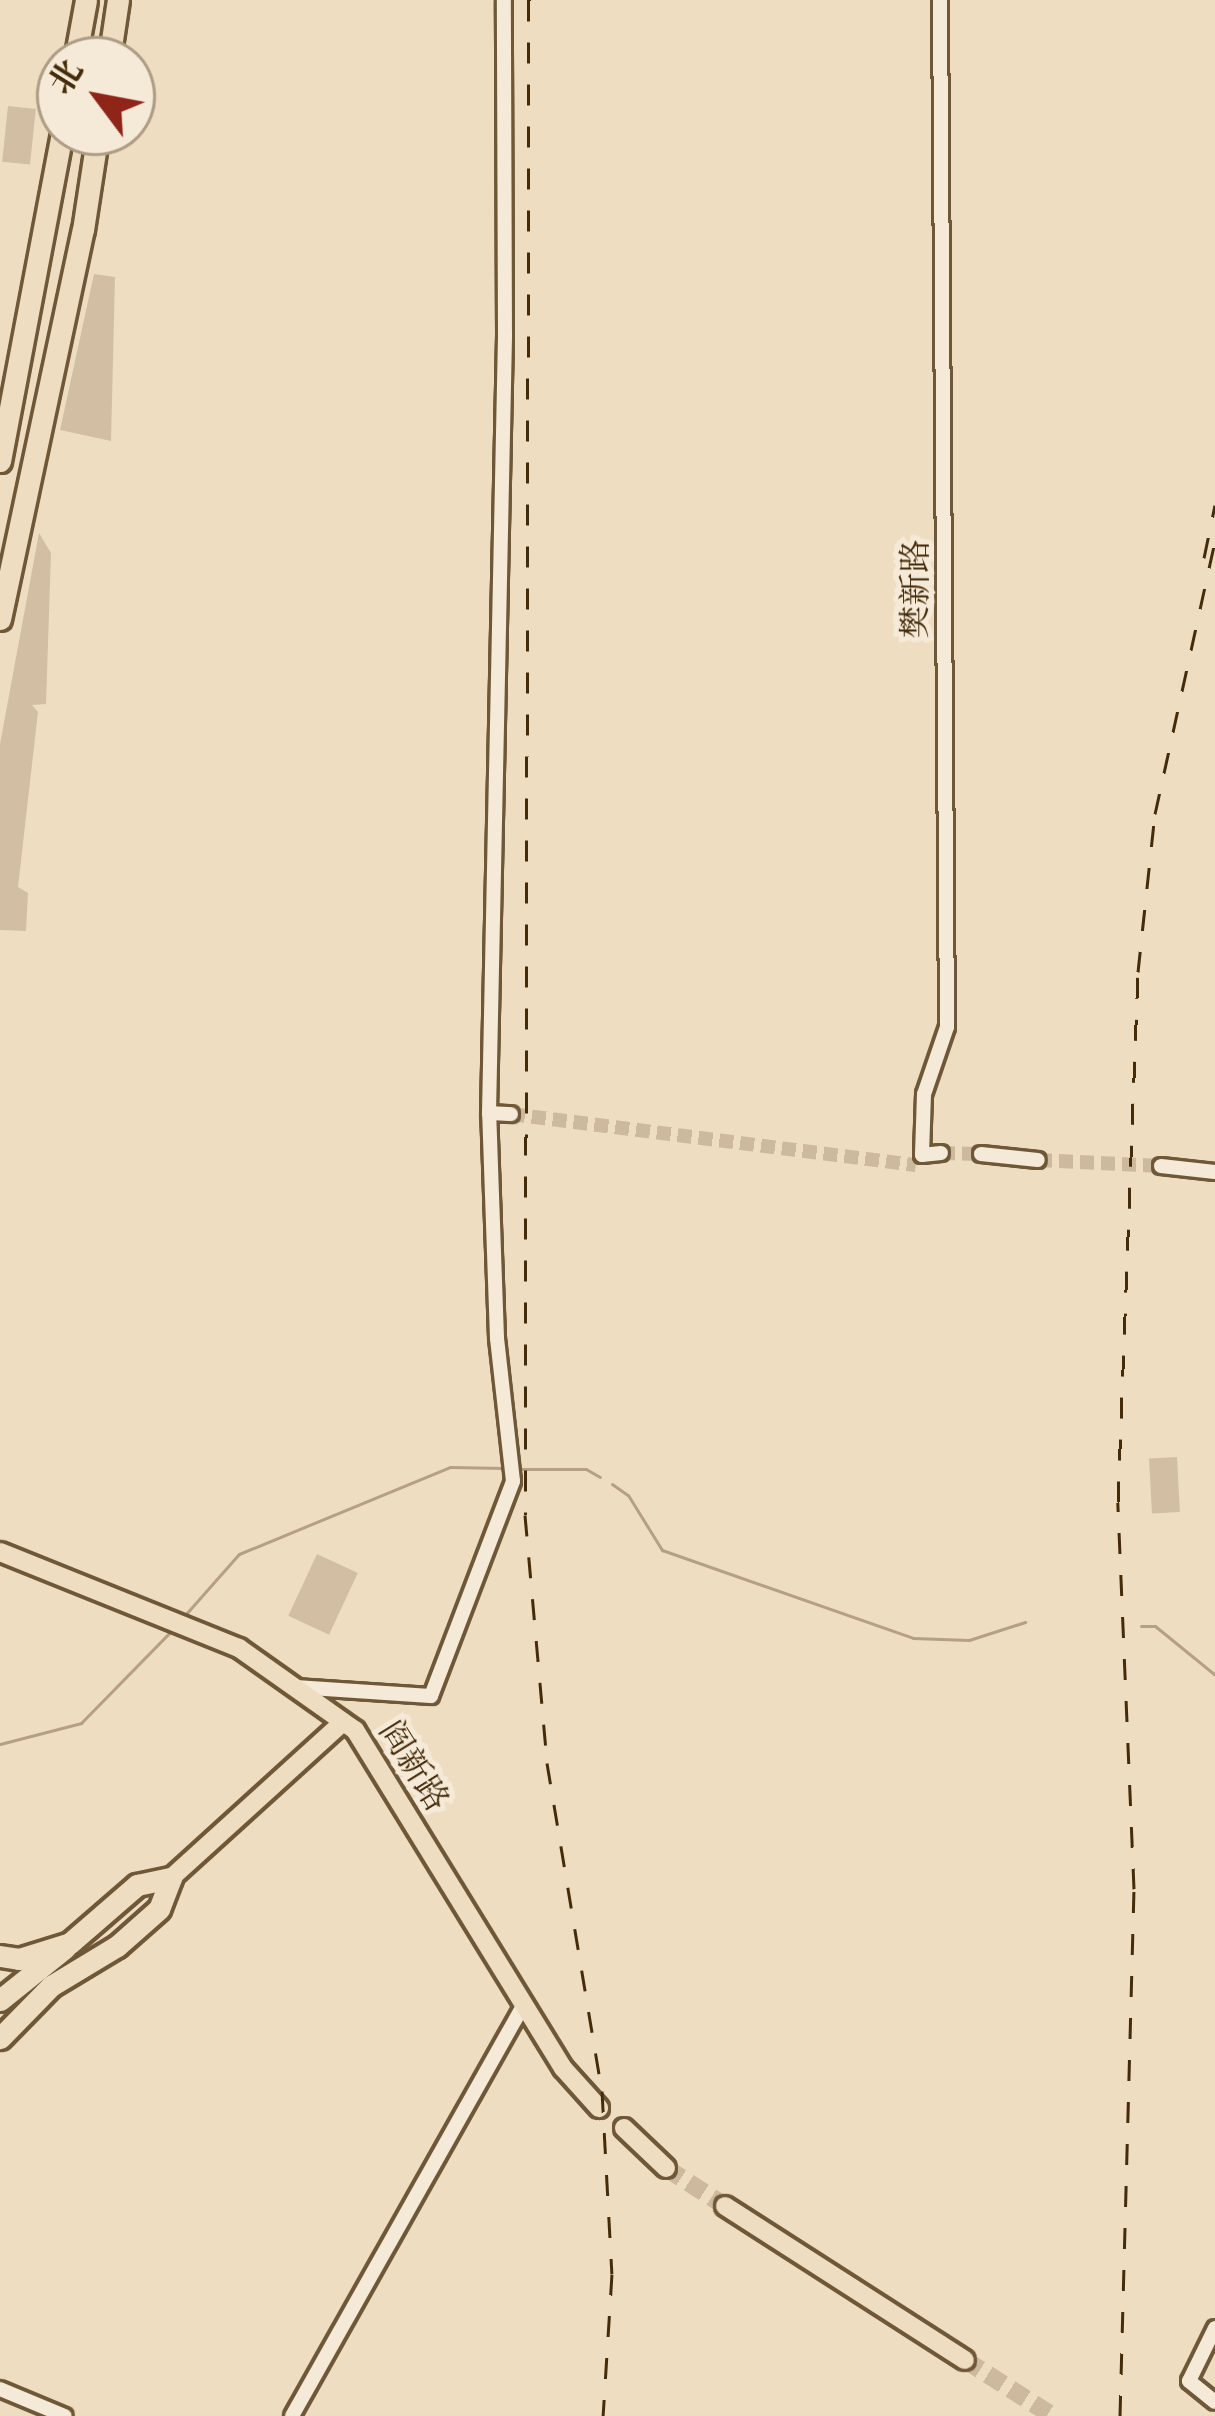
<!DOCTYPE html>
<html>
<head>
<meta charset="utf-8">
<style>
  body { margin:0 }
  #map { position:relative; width:1215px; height:2416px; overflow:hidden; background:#efddc2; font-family:"Old Standard TT","Noto Serif SC",serif }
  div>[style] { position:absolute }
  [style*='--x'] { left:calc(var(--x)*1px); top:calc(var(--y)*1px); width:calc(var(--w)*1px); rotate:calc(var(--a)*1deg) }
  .green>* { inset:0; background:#d2bfa3; transform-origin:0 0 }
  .stream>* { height:3px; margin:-1.5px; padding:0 1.5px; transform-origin:1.5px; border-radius:1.5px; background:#b5a083 }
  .minor-tunnel>* { height:14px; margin-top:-7px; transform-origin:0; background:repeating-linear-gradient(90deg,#cdb99d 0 14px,transparent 0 21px) }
  .major-tunnel>* { height:18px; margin-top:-9px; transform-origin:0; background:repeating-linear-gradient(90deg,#cdb99d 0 18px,transparent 0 27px) }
  .roads { filter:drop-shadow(3px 0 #6f5838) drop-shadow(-3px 0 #6f5838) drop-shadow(0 3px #6f5838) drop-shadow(0 -3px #6f5838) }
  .minor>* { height:14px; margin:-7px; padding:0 7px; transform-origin:7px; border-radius:7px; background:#f5e9d7 }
  .major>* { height:18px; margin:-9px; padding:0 9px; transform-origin:9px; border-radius:9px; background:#efddc2 }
  .highway>* { height:21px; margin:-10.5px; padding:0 10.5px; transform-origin:10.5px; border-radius:10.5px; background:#efddc2 }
  .rail>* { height:3px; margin-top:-1.5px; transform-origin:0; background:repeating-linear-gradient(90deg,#442b0a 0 21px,transparent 0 42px) }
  span { translate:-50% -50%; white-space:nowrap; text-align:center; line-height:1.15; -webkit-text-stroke:10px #f5e9d7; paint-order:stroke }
  .street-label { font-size:33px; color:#442b0a }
  .north { position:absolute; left:36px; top:36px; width:120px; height:120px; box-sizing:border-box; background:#f5e9d7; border:3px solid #ae9d85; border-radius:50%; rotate:302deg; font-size:33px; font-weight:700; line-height:48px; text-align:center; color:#442b0a }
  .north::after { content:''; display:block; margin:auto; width:42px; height:54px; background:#8f2418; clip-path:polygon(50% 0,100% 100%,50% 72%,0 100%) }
</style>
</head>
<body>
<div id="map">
  <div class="green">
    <div style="left:8px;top:106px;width:28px;height:56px;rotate:6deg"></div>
    <div style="clip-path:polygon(94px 274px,115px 277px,111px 441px,60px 430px)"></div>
    <div style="clip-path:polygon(39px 533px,51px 553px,46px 704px,32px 705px,38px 712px,18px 887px,28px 893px,26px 931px,0 930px,0 744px)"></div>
    <div style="left:1177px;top:1457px;width:55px;height:28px;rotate:87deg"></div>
    <div style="left:317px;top:1554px;width:45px;height:68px;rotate:25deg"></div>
  </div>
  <div class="stream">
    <div style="--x:519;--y:1469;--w:67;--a:0"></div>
    <div style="--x:586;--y:1469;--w:16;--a:30"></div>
    <div style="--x:612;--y:1484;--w:19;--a:35"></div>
    <div style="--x:628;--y:1495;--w:65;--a:58.3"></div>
    <div style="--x:662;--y:1550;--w:266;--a:19.3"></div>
    <div style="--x:913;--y:1638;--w:56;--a:2"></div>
    <div style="--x:969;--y:1640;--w:59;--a:-17.8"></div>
    <div style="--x:185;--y:1615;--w:81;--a:-48.5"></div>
    <div style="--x:239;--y:1554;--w:228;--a:-22.4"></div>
    <div style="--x:450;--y:1467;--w:54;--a:1.1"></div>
    <div style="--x:1141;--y:1626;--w:14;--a:0"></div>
    <div style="--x:1155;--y:1626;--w:77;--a:39.2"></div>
    <div style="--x:0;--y:1744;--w:84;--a:-14.5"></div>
    <div style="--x:81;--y:1723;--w:129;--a:-45.6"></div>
  </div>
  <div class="minor-tunnel">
    <div style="--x:511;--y:1114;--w:408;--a:7.2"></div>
    <div style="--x:941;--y:1153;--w:40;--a:1.4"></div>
    <div style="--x:1038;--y:1160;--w:123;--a:2.8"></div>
  </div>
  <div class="major-tunnel">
    <div style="--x:666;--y:2168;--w:70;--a:32.8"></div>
    <div style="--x:965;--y:2360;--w:104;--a:32.5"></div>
  </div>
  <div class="roads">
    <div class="minor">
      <div style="--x:940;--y:0;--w:1027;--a:89.61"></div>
      <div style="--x:947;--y:1027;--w:71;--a:108.9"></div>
      <div style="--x:924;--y:1094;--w:61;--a:91.9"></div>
      <div style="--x:922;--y:1155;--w:19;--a:-6"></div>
      <div style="--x:489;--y:1113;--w:22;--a:3"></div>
      <div style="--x:981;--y:1154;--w:57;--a:6"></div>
      <div style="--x:1161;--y:1166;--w:54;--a:6.3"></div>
      <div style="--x:295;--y:1687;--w:136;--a:3.8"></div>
      <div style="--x:431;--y:1696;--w:230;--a:-69.1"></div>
      <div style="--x:513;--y:1481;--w:144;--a:-96.4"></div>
      <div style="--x:497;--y:1338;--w:225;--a:-92"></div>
      <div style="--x:489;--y:1113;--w:778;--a:-88.82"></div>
      <div style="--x:505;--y:335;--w:335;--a:-90.2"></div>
      <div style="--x:1215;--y:2328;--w:59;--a:116.1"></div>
      <div style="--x:1189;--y:2381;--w:33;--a:39"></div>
      <div style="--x:0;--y:2389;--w:70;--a:22.6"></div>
      <div style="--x:292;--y:2416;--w:472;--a:-60.6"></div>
    </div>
    <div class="major">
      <div style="--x:0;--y:1552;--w:258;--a:21.9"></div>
      <div style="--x:239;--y:1648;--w:142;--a:35.3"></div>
      <div style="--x:355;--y:1730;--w:397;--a:58.4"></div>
      <div style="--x:563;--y:2068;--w:54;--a:48"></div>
      <div style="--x:171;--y:1878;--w:232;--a:-42.2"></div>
      <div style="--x:624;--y:2128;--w:58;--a:43.6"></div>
      <div style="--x:725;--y:2206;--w:285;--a:32.7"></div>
    </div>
    <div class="highway">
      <div style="--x:75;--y:60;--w:61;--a:-79.6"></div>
      <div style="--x:109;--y:60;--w:61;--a:-81.5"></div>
      <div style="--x:0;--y:461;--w:335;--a:-79.3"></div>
      <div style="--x:0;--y:619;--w:398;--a:-78"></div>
      <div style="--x:83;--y:230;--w:99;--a:-81.3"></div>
      <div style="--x:0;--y:1956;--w:19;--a:9"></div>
      <div style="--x:19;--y:1959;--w:53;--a:-17.4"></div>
      <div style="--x:70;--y:1943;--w:89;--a:-40.9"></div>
      <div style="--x:137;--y:1885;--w:35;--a:-12"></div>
      <div style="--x:171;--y:1878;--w:33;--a:111"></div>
      <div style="--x:159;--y:1909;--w:56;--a:138.6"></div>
      <div style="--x:117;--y:1946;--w:77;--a:148.8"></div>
      <div style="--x:51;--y:1986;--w:73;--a:134.4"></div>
      <div style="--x:0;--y:2000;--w:83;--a:-38.7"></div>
    </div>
  </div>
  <div class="rail">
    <div style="--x:529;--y:0;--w:1515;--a:90.15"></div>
    <div style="--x:525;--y:1515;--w:249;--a:84.9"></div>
    <div style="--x:547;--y:1763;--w:333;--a:80.5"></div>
    <div style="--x:602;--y:2091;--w:183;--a:86.9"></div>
    <div style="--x:612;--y:2274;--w:142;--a:93.6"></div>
    <div style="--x:1204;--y:558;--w:54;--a:-78.3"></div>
    <div style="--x:1120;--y:2416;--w:527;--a:-88.48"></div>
    <div style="--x:1134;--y:1889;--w:387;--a:-92.4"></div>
    <div style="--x:1118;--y:1502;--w:530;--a:-87.84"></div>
    <div style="--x:1138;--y:972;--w:159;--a:-83.9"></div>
    <div style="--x:1155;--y:814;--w:279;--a:-77.6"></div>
  </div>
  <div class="street-label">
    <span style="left:918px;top:589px;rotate:-90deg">樊新路</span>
    <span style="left:412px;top:1767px;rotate:58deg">阎新路</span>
  </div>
  <div class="north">北</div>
</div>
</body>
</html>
